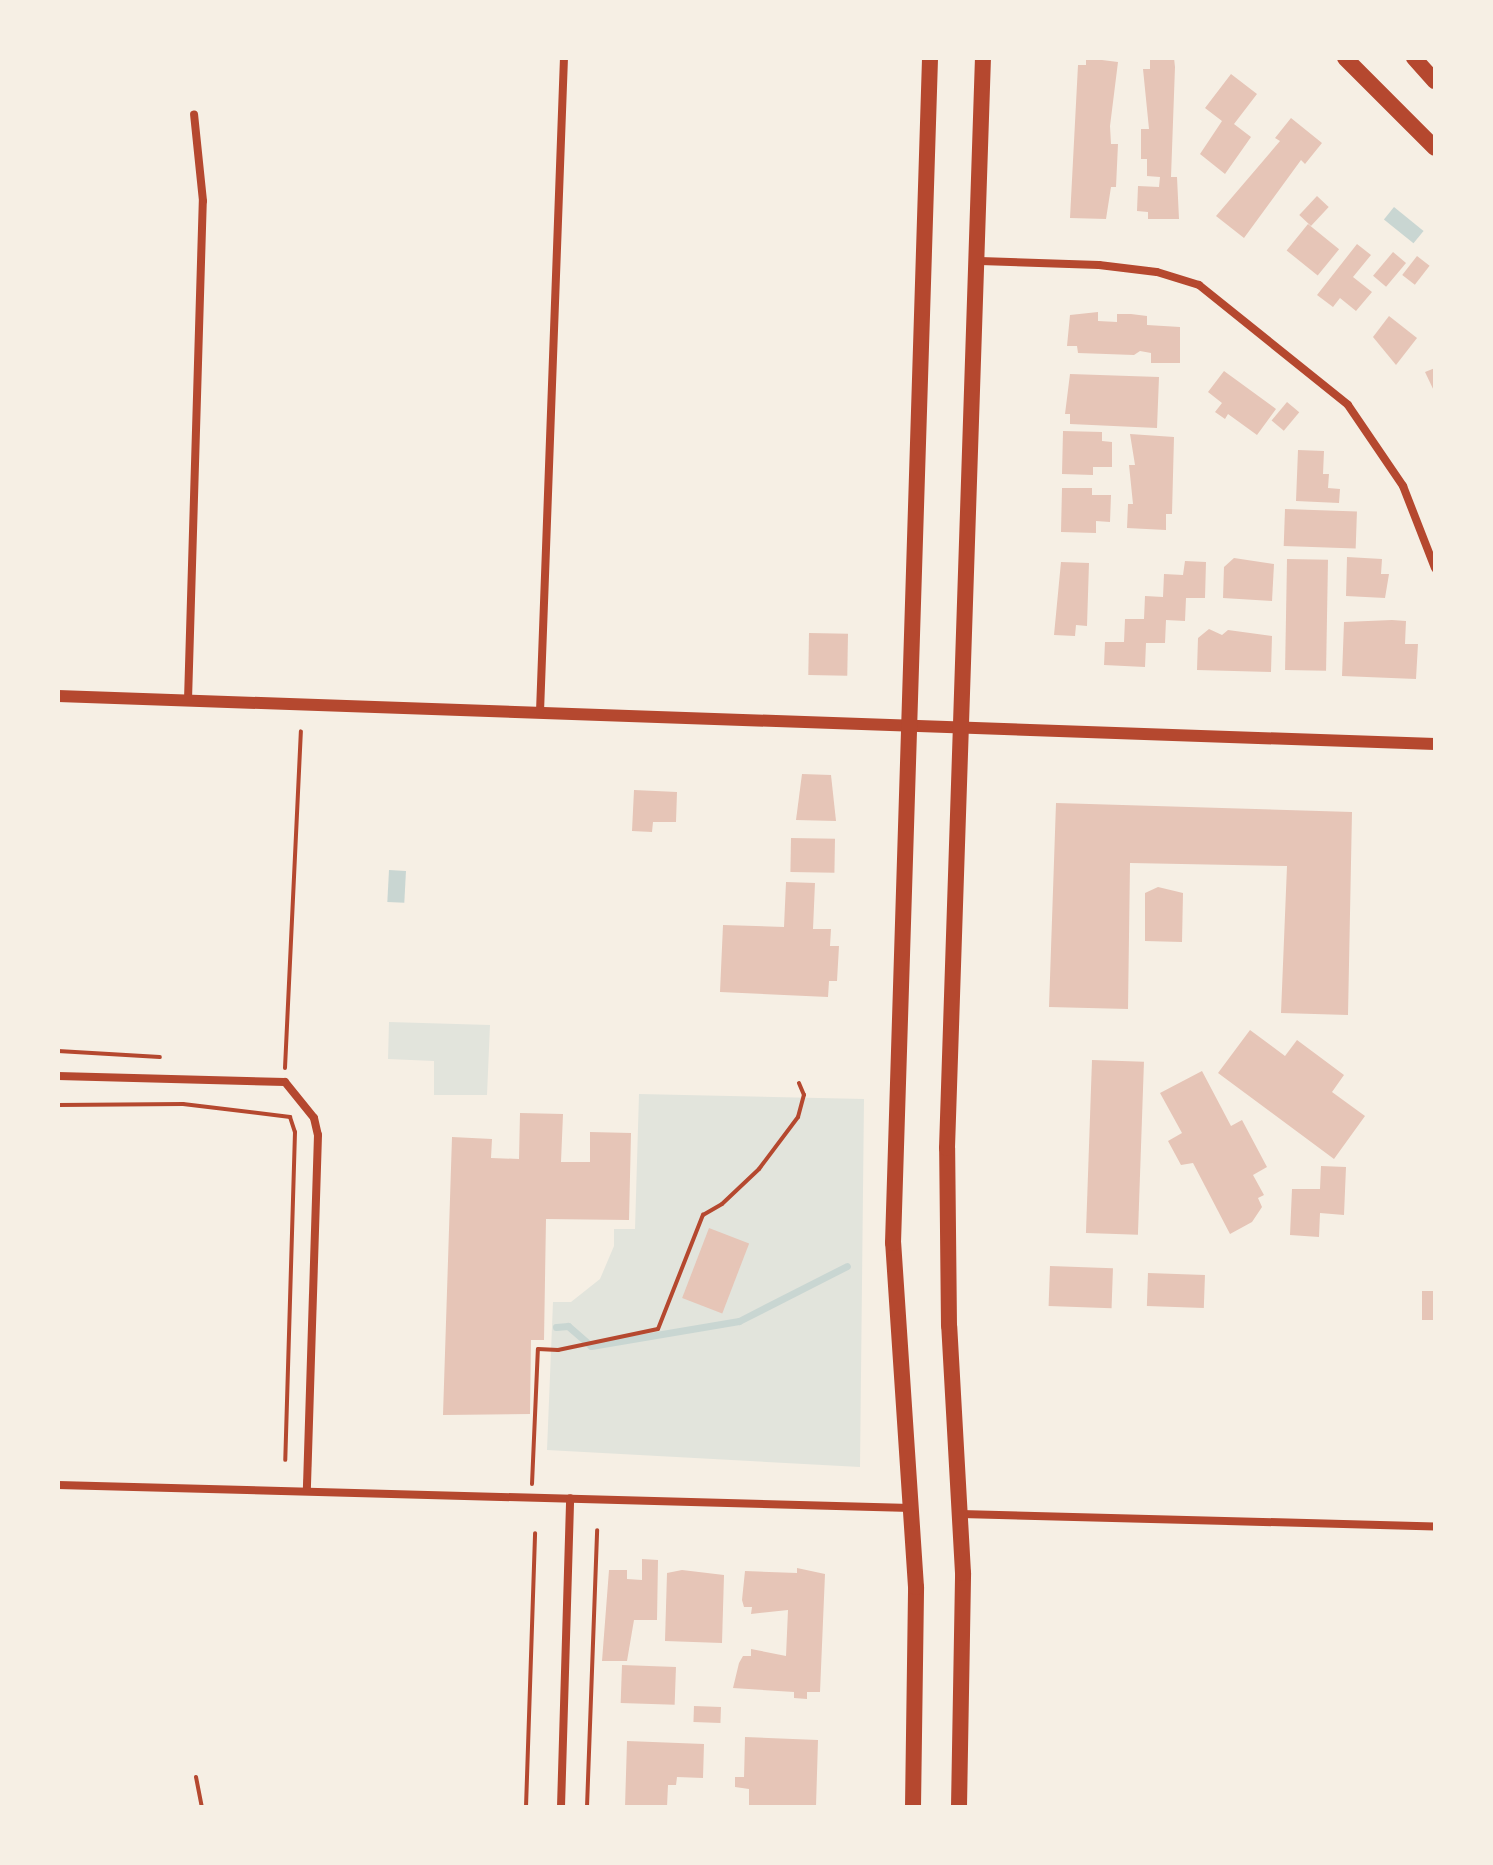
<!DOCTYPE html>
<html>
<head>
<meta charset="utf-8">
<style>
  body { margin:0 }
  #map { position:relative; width:1493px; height:1865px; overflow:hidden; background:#f6efe4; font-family:"Alegreya Sans",sans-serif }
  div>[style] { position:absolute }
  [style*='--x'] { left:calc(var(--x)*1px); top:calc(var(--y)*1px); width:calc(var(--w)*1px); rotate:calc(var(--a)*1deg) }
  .green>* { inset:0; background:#e2e4dc }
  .water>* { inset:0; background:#c9d6d2; transform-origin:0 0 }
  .stream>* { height:7px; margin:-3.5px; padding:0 3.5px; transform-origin:3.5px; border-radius:3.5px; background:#c9d6d2 }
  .building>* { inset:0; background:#e6c5b7; transform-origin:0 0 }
  .path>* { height:4px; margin:-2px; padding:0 2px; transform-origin:2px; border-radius:2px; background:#b5482f }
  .minor>* { height:8px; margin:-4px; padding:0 4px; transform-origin:4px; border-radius:4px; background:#b5482f }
  .tertiary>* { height:12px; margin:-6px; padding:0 6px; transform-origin:6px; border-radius:6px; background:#b5482f }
  .primary>* { height:16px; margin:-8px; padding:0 8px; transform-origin:8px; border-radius:8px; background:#b5482f }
  .trunk>* { height:16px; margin:-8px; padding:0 8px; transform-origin:8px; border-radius:8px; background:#b5482f }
  span { translate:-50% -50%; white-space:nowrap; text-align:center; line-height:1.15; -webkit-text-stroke:6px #f6efe4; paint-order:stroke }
  .frame { position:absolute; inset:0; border:60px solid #f6efe4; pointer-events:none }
</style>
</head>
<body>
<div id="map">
  <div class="green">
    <div style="clip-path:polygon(389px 1022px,490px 1025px,487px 1095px,434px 1095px,434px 1061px,388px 1059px)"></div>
    <div style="clip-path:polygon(639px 1094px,864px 1099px,860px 1467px,547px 1450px,553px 1302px,571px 1302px,600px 1279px,614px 1246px,614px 1229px,635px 1229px)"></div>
  </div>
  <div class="water">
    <div style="left:1394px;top:207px;width:38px;height:16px;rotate:39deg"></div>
    <div style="left:389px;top:870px;width:17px;height:32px;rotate:3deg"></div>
  </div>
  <div class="stream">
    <div style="--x:556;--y:1327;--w:12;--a:-5"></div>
    <div style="--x:568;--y:1326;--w:30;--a:41"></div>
    <div style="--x:591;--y:1346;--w:150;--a:-9.6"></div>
    <div style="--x:739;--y:1321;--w:121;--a:-27"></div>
  </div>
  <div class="building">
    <div style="clip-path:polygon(1086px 58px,1118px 62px,1110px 126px,1111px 144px,1118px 144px,1116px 187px,1111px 187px,1106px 219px,1070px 218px,1078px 65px,1086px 65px)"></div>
    <div style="clip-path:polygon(1150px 58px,1174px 58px,1175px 67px,1171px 177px,1177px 177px,1179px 219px,1148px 219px,1148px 212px,1137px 211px,1138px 186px,1159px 187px,1160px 177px,1147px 176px,1147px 159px,1141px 159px,1141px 129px,1149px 129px,1143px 69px,1150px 69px)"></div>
    <div style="clip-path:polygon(1231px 74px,1257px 94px,1234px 124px,1251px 137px,1225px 174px,1200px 154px,1222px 121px,1205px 108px)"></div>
    <div style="clip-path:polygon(1291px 118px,1322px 143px,1305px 164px,1301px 160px,1244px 238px,1216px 216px,1280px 141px,1275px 138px)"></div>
    <div style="left:1317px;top:196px;width:16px;height:26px;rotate:43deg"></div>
    <div style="left:1308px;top:224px;width:40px;height:34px;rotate:39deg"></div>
    <div style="clip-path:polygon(1357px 244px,1371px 255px,1353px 277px,1372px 292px,1356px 311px,1340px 298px,1333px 307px,1317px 295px)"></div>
    <div style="left:1393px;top:252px;width:17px;height:31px;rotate:40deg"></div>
    <div style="left:1417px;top:256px;width:16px;height:24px;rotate:38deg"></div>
    <div style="clip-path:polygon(1098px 312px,1098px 321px,1117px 322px,1117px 314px,1131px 314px,1147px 316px,1147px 325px,1180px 327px,1180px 363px,1151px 363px,1151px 353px,1140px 351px,1134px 355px,1078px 353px,1077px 346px,1067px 346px,1070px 315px)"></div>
    <div style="clip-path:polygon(1389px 316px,1417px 338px,1396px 365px,1373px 337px)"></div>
    <div style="clip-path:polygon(1435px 368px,1435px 393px,1425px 372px)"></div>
    <div style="clip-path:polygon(1224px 371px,1276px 409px,1257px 435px,1228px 414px,1225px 419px,1215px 412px,1222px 403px,1208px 392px)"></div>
    <div style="clip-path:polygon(1070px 374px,1159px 377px,1157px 428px,1070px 424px,1070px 414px,1065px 414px)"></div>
    <div style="left:1287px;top:402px;width:16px;height:24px;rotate:40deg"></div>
    <div style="clip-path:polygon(1063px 431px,1102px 432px,1102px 441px,1112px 442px,1112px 467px,1093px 467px,1093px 475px,1062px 474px)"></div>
    <div style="clip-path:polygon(1130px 434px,1174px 437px,1172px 514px,1166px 514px,1166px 530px,1127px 528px,1128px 504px,1133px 504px,1129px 465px,1135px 465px)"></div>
    <div style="clip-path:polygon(1298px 450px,1324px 451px,1323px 474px,1329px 474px,1328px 488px,1340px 489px,1339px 503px,1296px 501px)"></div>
    <div style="clip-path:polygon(1062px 488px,1092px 488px,1092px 495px,1111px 495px,1110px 522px,1096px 521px,1096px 533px,1061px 532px)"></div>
    <div style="left:1285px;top:509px;width:72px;height:37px;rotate:2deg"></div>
    <div style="clip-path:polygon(1347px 557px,1382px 559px,1381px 574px,1389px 574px,1385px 598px,1346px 596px)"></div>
    <div style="clip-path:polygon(1234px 558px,1274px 564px,1272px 601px,1223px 598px,1224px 567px)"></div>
    <div style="left:1287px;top:559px;width:41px;height:111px;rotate:1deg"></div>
    <div style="clip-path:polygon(1185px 561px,1206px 562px,1205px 598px,1186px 598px,1185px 621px,1166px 620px,1165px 643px,1146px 643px,1145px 667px,1104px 665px,1105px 642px,1124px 642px,1125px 619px,1144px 619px,1145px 596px,1163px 597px,1164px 574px,1183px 575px)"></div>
    <div style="clip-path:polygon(1061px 562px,1089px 563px,1087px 626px,1076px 625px,1075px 636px,1054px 635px)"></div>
    <div style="clip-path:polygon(1392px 620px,1406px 621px,1405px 644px,1418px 644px,1416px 679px,1342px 676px,1344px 622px)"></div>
    <div style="clip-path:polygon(1209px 629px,1222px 635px,1228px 630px,1272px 636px,1271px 672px,1197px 670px,1198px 638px)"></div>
    <div style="left:809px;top:633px;width:39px;height:42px;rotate:1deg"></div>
    <div style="clip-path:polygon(802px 774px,831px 775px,836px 821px,796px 820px)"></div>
    <div style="clip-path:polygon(634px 790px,677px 792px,676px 822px,653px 822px,652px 832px,632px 831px)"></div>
    <div style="clip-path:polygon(1056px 803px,1352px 812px,1348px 1015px,1281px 1013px,1287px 866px,1130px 863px,1128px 1009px,1049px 1007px)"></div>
    <div style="left:791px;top:838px;width:44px;height:34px;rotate:1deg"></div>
    <div style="clip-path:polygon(786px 882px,815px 883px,813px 929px,831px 929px,830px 946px,839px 946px,837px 981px,829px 981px,828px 997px,720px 992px,723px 925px,784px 927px)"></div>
    <div style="clip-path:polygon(1158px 887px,1183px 893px,1182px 942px,1145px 941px,1145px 893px)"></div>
    <div style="clip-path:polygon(1250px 1030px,1285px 1056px,1297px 1040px,1344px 1075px,1332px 1092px,1365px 1116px,1334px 1159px,1218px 1073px)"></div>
    <div style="left:1092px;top:1060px;width:52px;height:173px;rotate:2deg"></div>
    <div style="clip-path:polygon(1202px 1071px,1231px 1126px,1242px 1120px,1267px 1167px,1253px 1175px,1264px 1195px,1258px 1198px,1262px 1207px,1252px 1222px,1230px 1234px,1193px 1163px,1181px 1165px,1168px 1141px,1182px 1133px,1160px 1093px)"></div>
    <div style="clip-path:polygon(520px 1113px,563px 1114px,561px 1162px,590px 1162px,590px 1132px,631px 1133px,629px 1220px,546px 1219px,544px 1340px,531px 1340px,530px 1414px,443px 1415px,452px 1137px,492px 1139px,491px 1158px,519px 1159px)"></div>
    <div style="clip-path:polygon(1321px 1166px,1346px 1167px,1344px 1215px,1320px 1213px,1319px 1237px,1290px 1235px,1292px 1189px,1320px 1189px)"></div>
    <div style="left:709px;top:1228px;width:43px;height:75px;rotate:21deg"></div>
    <div style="left:1050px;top:1266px;width:63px;height:40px;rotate:2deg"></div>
    <div style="left:1148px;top:1273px;width:57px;height:33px;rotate:2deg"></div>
    <div style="left:1422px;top:1291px;width:13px;height:29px"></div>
    <div style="clip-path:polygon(642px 1559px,658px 1560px,657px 1620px,634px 1620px,627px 1661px,602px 1661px,609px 1570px,627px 1570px,627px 1579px,642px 1580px)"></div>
    <div style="clip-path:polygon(797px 1568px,825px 1574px,820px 1692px,807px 1692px,807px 1699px,794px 1698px,794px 1692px,733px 1688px,739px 1663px,743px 1656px,751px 1656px,751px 1649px,786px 1656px,788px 1610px,751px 1614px,752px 1607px,744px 1607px,742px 1600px,745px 1571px,797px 1573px)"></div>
    <div style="clip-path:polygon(682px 1570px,724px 1575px,722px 1643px,665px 1641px,667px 1573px)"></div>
    <div style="left:622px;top:1665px;width:54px;height:38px;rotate:2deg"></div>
    <div style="left:694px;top:1706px;width:27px;height:16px;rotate:2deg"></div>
    <div style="clip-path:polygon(745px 1737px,818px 1740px,816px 1807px,749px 1807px,749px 1789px,735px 1787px,735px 1777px,744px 1777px)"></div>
    <div style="clip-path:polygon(627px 1741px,704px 1744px,703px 1778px,677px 1777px,676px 1785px,668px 1785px,667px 1807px,625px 1807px)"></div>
  </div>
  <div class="path">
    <div style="--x:58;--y:1051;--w:102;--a:3.4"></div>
    <div style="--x:285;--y:1068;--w:337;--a:-87.3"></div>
    <div style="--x:58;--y:1105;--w:125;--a:-0.5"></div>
    <div style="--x:183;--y:1104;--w:108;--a:6.9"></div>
    <div style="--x:290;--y:1117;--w:16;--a:72"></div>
    <div style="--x:295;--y:1132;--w:328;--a:91.7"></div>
    <div style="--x:532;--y:1484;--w:135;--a:-87.5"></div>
    <div style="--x:538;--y:1349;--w:20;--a:3"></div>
    <div style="--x:558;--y:1350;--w:102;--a:-11.9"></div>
    <div style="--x:658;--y:1329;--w:123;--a:-68.5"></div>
    <div style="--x:703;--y:1215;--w:22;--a:-30"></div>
    <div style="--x:722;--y:1204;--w:51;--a:-43.4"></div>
    <div style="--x:759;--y:1169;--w:65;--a:-53.1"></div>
    <div style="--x:798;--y:1117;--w:23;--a:-75"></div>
    <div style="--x:804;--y:1095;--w:13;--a:-113"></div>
    <div style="--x:196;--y:1777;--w:31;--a:79"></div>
    <div style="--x:526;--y:1807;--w:274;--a:-88.1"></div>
    <div style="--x:587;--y:1807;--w:277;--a:-87.9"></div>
  </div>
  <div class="minor">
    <div style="--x:980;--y:261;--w:119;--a:1.9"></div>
    <div style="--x:1099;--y:265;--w:58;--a:6.9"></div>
    <div style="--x:1157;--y:272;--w:44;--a:17.2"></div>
    <div style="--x:1199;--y:285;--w:191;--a:38.8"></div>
    <div style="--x:1348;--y:405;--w:98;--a:55.8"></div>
    <div style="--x:1403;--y:486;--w:88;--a:68.7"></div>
    <div style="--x:188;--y:700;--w:499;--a:-88.3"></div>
    <div style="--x:203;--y:201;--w:87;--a:-95.9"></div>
    <div style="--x:540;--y:712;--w:654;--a:-87.9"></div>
    <div style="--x:58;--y:1076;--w:227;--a:1.5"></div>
    <div style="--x:285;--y:1082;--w:46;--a:51.1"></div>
    <div style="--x:314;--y:1118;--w:17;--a:77"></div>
    <div style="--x:318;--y:1135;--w:356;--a:91.8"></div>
    <div style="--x:58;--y:1485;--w:853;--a:1.54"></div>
    <div style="--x:961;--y:1514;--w:474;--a:1.5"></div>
    <div style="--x:561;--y:1807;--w:309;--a:-88.3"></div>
  </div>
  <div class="tertiary">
    <div style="--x:58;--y:696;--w:1378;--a:2"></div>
  </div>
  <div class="primary">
    <div style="--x:913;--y:1807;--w:220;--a:-89.2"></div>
    <div style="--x:916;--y:1587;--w:345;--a:-93.8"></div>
    <div style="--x:893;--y:1243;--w:1186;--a:-88.21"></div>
    <div style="--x:959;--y:1807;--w:234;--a:-89"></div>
    <div style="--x:963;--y:1573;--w:247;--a:-93.2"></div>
    <div style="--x:949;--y:1326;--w:178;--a:-90.6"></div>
    <div style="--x:947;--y:1148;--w:1091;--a:-88.11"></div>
  </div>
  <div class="trunk">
    <div style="--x:1345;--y:58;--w:127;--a:45"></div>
    <div style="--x:1414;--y:58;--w:31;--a:48"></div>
  </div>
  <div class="frame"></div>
</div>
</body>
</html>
